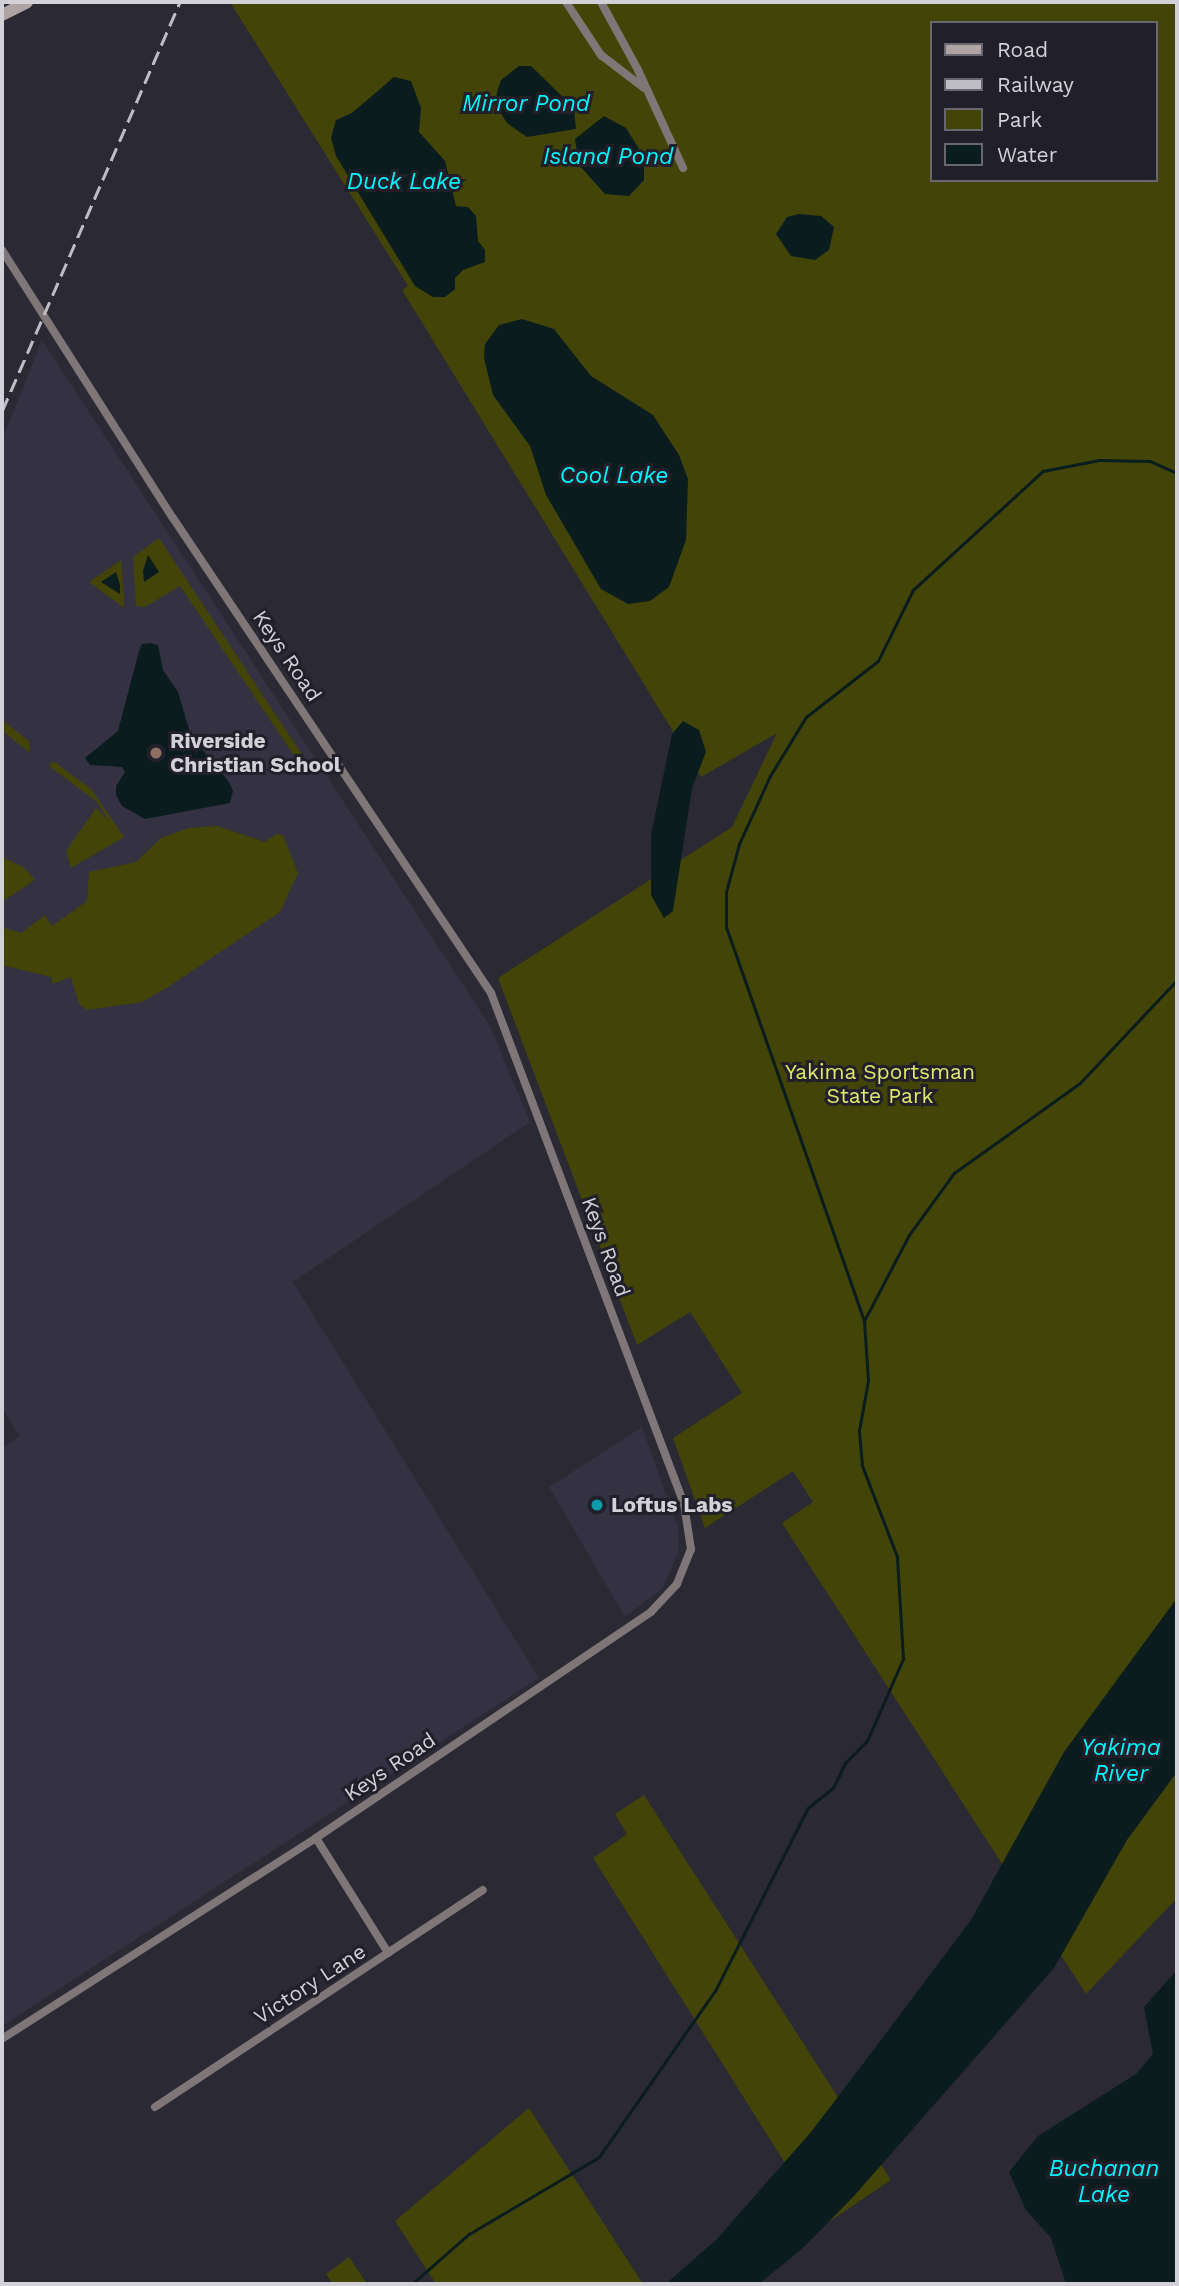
<!DOCTYPE html>
<html>
<head>
<meta charset="utf-8">
<style>
  body { margin:0 }
  #map { position:relative; width:1179px; height:2286px; overflow:hidden; background:#2b2934; font-family:"Work Sans",sans-serif }
  div>[style] { position:absolute }
  [style*='--x'] { left:calc(var(--x)*1px); top:calc(var(--y)*1px); width:calc(var(--w)*1px); rotate:calc(var(--a)*1deg) }
  .built>* { inset:0; background:#343142 }
  .green>* { inset:0; background:#424507 }
  .water>* { inset:0; background:#0a1c1d }
  .stream>* { height:2.5px; margin:-1.25px; padding:0 1.25px; transform-origin:1.25px; border-radius:1.25px; background:#0a1c1d }
  .minor>* { height:8px; margin:-4px; padding:0 4px; transform-origin:4px; border-radius:4px; background:#7f7777 }
  .secondary>* { height:12px; margin:-6px; padding:0 6px; transform-origin:6px; border-radius:6px; background:#afa3a3 }
  .rail>* { height:2.5px; margin-top:-1.25px; transform-origin:0; background:repeating-linear-gradient(90deg,#bebdc4 0 14px,transparent 0 21px) }
  .dots>* { width:19px; height:19px; translate:-50% -50%; box-sizing:border-box; border:4px solid #21202a; border-radius:50% }
  span { translate:-50% -50%; white-space:nowrap; text-align:center; line-height:1.15; -webkit-text-stroke:6px #21202a; paint-order:stroke }
  .street-label { font-size:21px; color:#d2d1d8 }
  .poi-label { font-size:21px; color:#d2d1d8; font-weight:700 }
  .left { translate:0 -50%; text-align:left }
  .park-label { font-size:21px; color:#e0e869 }
  .water-label { font-size:23px; color:#00f5fd; font-style:italic }
  .frame { position:absolute; inset:0; border:4px solid #d2d1d8; pointer-events:none }
  .legend { position:absolute; left:930px; top:21px; width:228px; height:161px; box-sizing:border-box; background:#21202a; border:2px solid #686770; margin:0; padding:9px 12px; list-style:none; font-size:21px; color:#d2d1d8 }
  .legend li { display:flex; align-items:center; gap:14px; height:35px }
  .legend b { width:35px; border:2px solid #686770 }
</style>
</head>
<body>
<div id="map">
  <div class="built">
    <div style="clip-path:polygon(42px 340px,490px 1026px,530px 1122px,293px 1282px,539px 1678px,2px 2026px,2px 1448px,20px 1436px,2px 1408px,2px 440px)"></div>
    <div style="clip-path:polygon(642px 1427px,678px 1528px,679px 1550px,663px 1588px,625px 1617px,549px 1487px)"></div>
  </div>
  <div class="green">
    <div style="clip-path:polygon(evenodd,230px 2px,1177px 2px,1177px 1898px,1086px 1994px,782px 1523px,813px 1502px,793px 1471px,705px 1528px,673px 1438px,742px 1393px,690px 1312px,637px 1345px,498px 978px,732px 827px,777px 733px,701px 777px,402px 290px,408px 286px,230px 2px,932px 23px,1156px 23px,1156px 180px,932px 180px,932px 23px)"></div>
    <div style="clip-path:polygon(159px 538px,313px 771px,307px 775px,180px 586px,145px 607px,136px 606px,133px 557px)"></div>
    <div style="clip-path:polygon(121px 560px,124px 598px,124px 608px,89px 582px)"></div>
    <div style="clip-path:polygon(2px 720px,29px 741px,30px 753px,2px 731px)"></div>
    <div style="clip-path:polygon(53px 761px,91px 789px,124px 837px,71px 868px,66px 851px,96px 808px,109px 821px,97px 802px,49px 766px)"></div>
    <div style="clip-path:polygon(217px 826px,265px 842px,276px 834px,283px 835px,298px 873px,280px 912px,168px 987px,142px 1002px,87px 1010px,79px 1004px,71px 977px,53px 984px,51px 977px,2px 965px,2px 927px,21px 933px,45px 915px,52px 926px,87px 901px,89px 872px,136px 862px,161px 838px,189px 828px)"></div>
    <div style="clip-path:polygon(2px 857px,23px 867px,35px 880px,2px 902px)"></div>
    <div style="clip-path:polygon(644px 1795px,891px 2180px,824px 2225px,593px 1858px,627px 1834px,615px 1814px)"></div>
    <div style="clip-path:polygon(529px 2108px,643px 2284px,436px 2284px,395px 2221px)"></div>
    <div style="clip-path:polygon(349px 2257px,367px 2284px,333px 2284px,326px 2274px)"></div>
  </div>
  <div class="water">
    <div style="clip-path:polygon(519px 66px,531px 66px,574px 108px,576px 129px,527px 137px,507px 123px,495px 104px,497px 92px,501px 80px)"></div>
    <div style="clip-path:polygon(394px 77px,411px 81px,421px 108px,419px 132px,445px 161px,456px 206px,468px 207px,476px 216px,478px 241px,485px 250px,485px 262px,463px 270px,455px 278px,455px 289px,445px 297px,433px 297px,415px 286px,336px 156px,331px 138px,336px 120px,352px 113px)"></div>
    <div style="clip-path:polygon(604px 116px,626px 128px,644px 157px,644px 180px,629px 196px,605px 194px,579px 165px,575px 139px)"></div>
    <div style="clip-path:polygon(799px 214px,821px 216px,834px 227px,829px 250px,815px 260px,791px 256px,776px 234px,787px 217px)"></div>
    <div style="clip-path:polygon(522px 319px,554px 329px,591px 376px,653px 415px,679px 455px,688px 479px,686px 540px,669px 587px,650px 601px,628px 604px,601px 589px,546px 495px,530px 446px,493px 395px,484px 358px,485px 344px,499px 325px)"></div>
    <div style="clip-path:polygon(148px 555px,159px 572px,144px 582px,143px 571px)"></div>
    <div style="clip-path:polygon(116px 572px,120px 585px,120px 594px,101px 582px)"></div>
    <div style="clip-path:polygon(150px 643px,158px 645px,163px 670px,178px 692px,191px 736px,229px 782px,233px 791px,230px 803px,145px 819px,122px 806px,116px 795px,116px 786px,125px 772px,122px 767px,90px 765px,85px 758px,118px 731px,139px 651px,142px 644px)"></div>
    <div style="clip-path:polygon(683px 721px,699px 730px,706px 752px,692px 788px,673px 911px,664px 918px,651px 895px,651px 835px,672px 734px)"></div>
    <div style="clip-path:polygon(1177px 1598px,1177px 1772px,1127px 1840px,1054px 1968px,854px 2196px,803px 2248px,759px 2284px,652px 2284px,668px 2282px,716px 2240px,811px 2132px,875px 2048px,971px 1920px,1064px 1752px)"></div>
    <div style="clip-path:polygon(1177px 1970px,1177px 2284px,1066px 2284px,1051px 2238px,1026px 2210px,1009px 2172px,1038px 2136px,1136px 2074px,1153px 2054px,1144px 2007px)"></div>
  </div>
  <div class="stream">
    <div style="--x:864;--y:1321;--w:417;--a:-109.3"></div>
    <div style="--x:726;--y:928;--w:36;--a:-90"></div>
    <div style="--x:726;--y:892;--w:50;--a:-74.8"></div>
    <div style="--x:739;--y:844;--w:75;--a:-65.5"></div>
    <div style="--x:770;--y:776;--w:69;--a:-58.6"></div>
    <div style="--x:806;--y:717;--w:91;--a:-37.9"></div>
    <div style="--x:878;--y:661;--w:79;--a:-63.8"></div>
    <div style="--x:913;--y:590;--w:176;--a:-42.5"></div>
    <div style="--x:1043;--y:471;--w:57;--a:-11.1"></div>
    <div style="--x:1099;--y:460;--w:51;--a:1.1"></div>
    <div style="--x:1150;--y:461;--w:30;--a:24"></div>
    <div style="--x:412;--y:2284;--w:76;--a:-41.3"></div>
    <div style="--x:469;--y:2234;--w:151;--a:-30.6"></div>
    <div style="--x:599;--y:2157;--w:203;--a:-55.1"></div>
    <div style="--x:715;--y:1991;--w:205;--a:-63.1"></div>
    <div style="--x:808;--y:1808;--w:32;--a:-39"></div>
    <div style="--x:833;--y:1788;--w:28;--a:-64"></div>
    <div style="--x:845;--y:1763;--w:31;--a:-45"></div>
    <div style="--x:867;--y:1741;--w:90;--a:-66.3"></div>
    <div style="--x:903;--y:1659;--w:102;--a:-93.4"></div>
    <div style="--x:897;--y:1557;--w:97;--a:-111"></div>
    <div style="--x:862;--y:1466;--w:35;--a:-95"></div>
    <div style="--x:859;--y:1431;--w:51;--a:-79.8"></div>
    <div style="--x:868;--y:1381;--w:60;--a:-93.8"></div>
    <div style="--x:864;--y:1321;--w:97;--a:-62.4"></div>
    <div style="--x:909;--y:1235;--w:77;--a:-54"></div>
    <div style="--x:954;--y:1173;--w:153;--a:-35.5"></div>
    <div style="--x:1079;--y:1084;--w:143;--a:-46.7"></div>
  </div>
  <div class="minor">
    <div style="--x:566;--y:2;--w:64;--a:56.6"></div>
    <div style="--x:601;--y:55;--w:54;--a:37.5"></div>
    <div style="--x:601;--y:2;--w:77;--a:61.4"></div>
    <div style="--x:638;--y:70;--w:108;--a:65.3"></div>
    <div style="--x:2;--y:250;--w:318;--a:57.5"></div>
    <div style="--x:173;--y:518;--w:572;--a:56.2"></div>
    <div style="--x:491;--y:993;--w:546;--a:69.31"></div>
    <div style="--x:684;--y:1504;--w:46;--a:81.2"></div>
    <div style="--x:691;--y:1549;--w:38;--a:112"></div>
    <div style="--x:677;--y:1584;--w:38;--a:133"></div>
    <div style="--x:651;--y:1612;--w:404;--a:146"></div>
    <div style="--x:316;--y:1838;--w:373;--a:147.4"></div>
    <div style="--x:316;--y:1838;--w:136;--a:57.9"></div>
    <div style="--x:155;--y:2107;--w:393;--a:-33.5"></div>
  </div>
  <div class="secondary">
    <div style="--x:2;--y:15;--w:28;--a:-27"></div>
  </div>
  <div class="rail">
    <div style="--x:2;--y:411;--w:446;--a:-66.5"></div>
  </div>
  <div class="dots">
    <div style="left:156px;top:753px;background:#8d6e63"></div>
    <div style="left:597px;top:1505px;background:#0f9aa8"></div>
  </div>
  <div class="street-label">
    <span style="left:287px;top:656px;rotate:56deg">Keys Road</span>
    <span style="left:606px;top:1247px;rotate:70deg">Keys Road</span>
    <span style="left:390px;top:1767px;rotate:-34deg">Keys Road</span>
    <span style="left:310px;top:1984px;rotate:-33deg">Victory Lane</span>
  </div>
  <div class="poi-label">
    <span class="left" style="left:170px;top:753px">Riverside<br>Christian School</span>
    <span class="left" style="left:611px;top:1505px">Loftus Labs</span>
  </div>
  <div class="park-label">
    <span style="left:880px;top:1084px">Yakima Sportsman<br>State Park</span>
  </div>
  <div class="water-label">
    <span style="left:526px;top:104px">Mirror Pond</span>
    <span style="left:608px;top:157px">Island Pond</span>
    <span style="left:404px;top:182px">Duck Lake</span>
    <span style="left:614px;top:476px">Cool Lake</span>
    <span style="left:1121px;top:1761px">Yakima<br>River</span>
    <span style="left:1104px;top:2182px">Buchanan<br>Lake</span>
  </div>
  <div class="frame"></div>
  <ul class="legend">
  <li><b style="height:9px;background:#afa3a3"></b>Road</li>
  <li><b style="height:9px;background:#bebdc4"></b>Railway</li>
  <li><b style="height:19px;background:#424507"></b>Park</li>
  <li><b style="height:19px;background:#0a1c1d"></b>Water</li>
  </ul>
</div>
</body>
</html>
